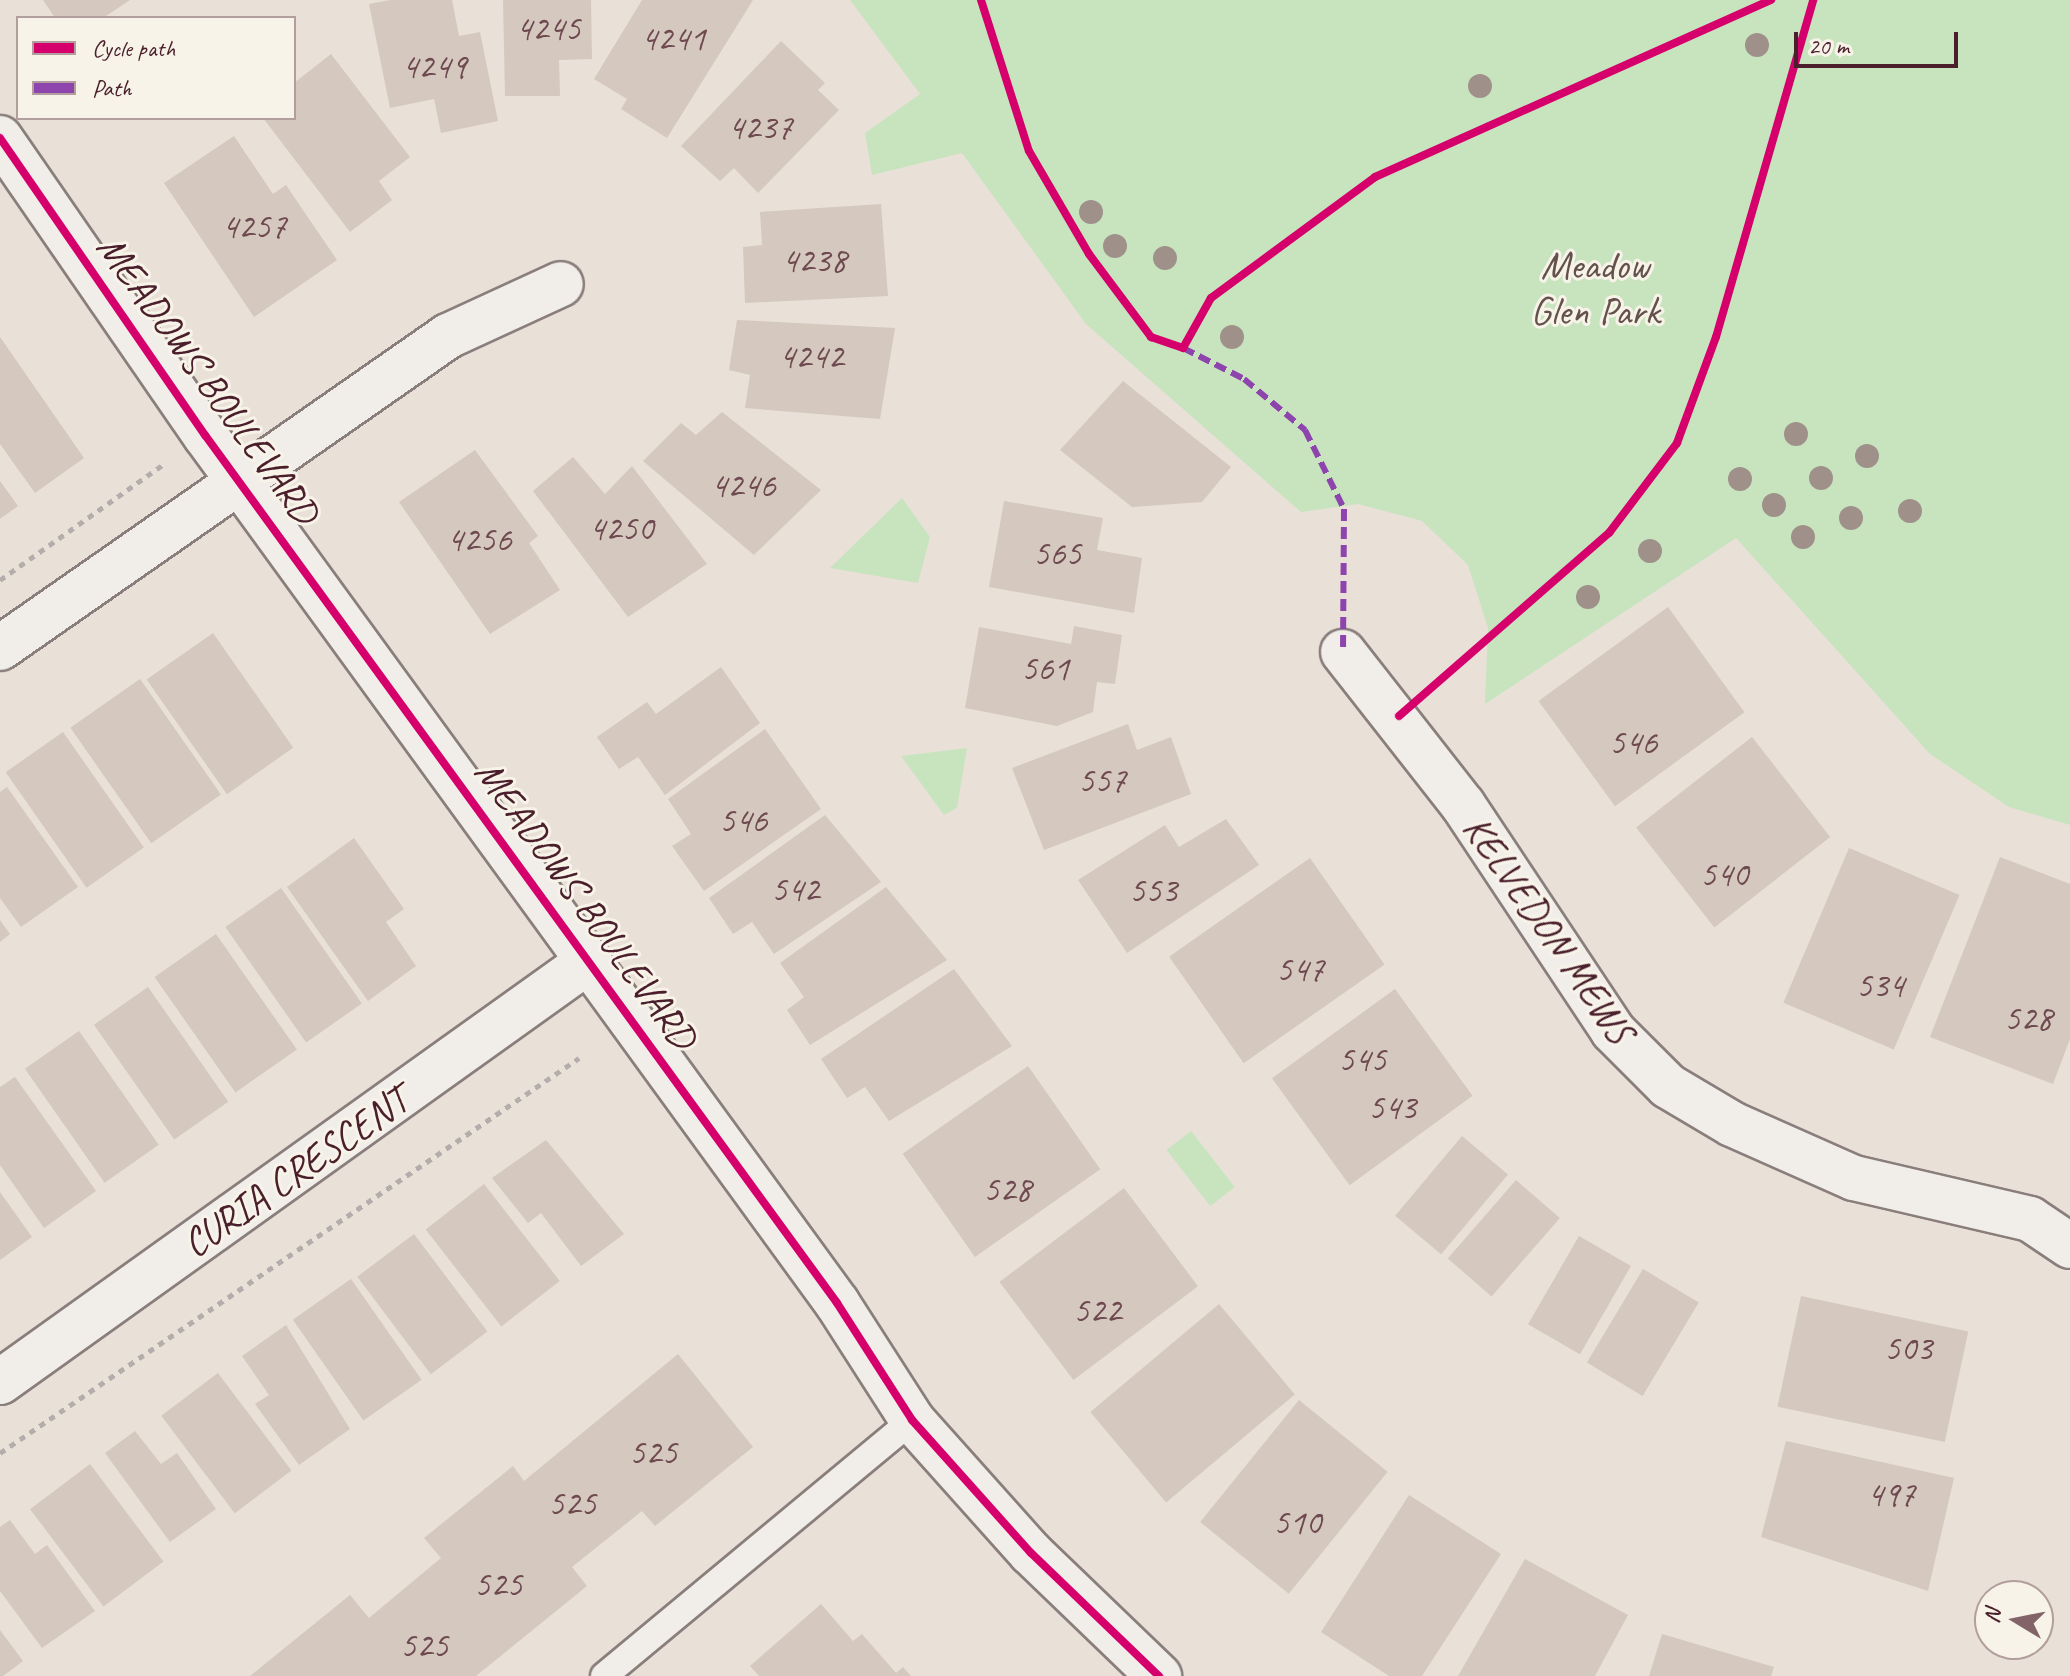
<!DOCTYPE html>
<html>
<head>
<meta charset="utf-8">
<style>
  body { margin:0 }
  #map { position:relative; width:2070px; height:1676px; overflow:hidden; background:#e9e0d7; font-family:Caveat,sans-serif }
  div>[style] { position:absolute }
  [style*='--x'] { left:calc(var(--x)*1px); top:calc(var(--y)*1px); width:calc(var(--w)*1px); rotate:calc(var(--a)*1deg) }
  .green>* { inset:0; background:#c8e4bf; transform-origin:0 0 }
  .building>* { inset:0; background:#d5c8be; transform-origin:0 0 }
  .path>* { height:5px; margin-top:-2.5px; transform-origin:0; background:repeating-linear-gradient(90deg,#b4adab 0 6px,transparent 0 12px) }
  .roads { filter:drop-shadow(2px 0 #8a7e7c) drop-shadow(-2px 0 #8a7e7c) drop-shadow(0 2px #8a7e7c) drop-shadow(0 -2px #8a7e7c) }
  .lane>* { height:26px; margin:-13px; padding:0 13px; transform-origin:13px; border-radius:13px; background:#f1eeea }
  .street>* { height:44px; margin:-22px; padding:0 22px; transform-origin:22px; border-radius:22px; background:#f1eeea }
  .quiet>* { height:6px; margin-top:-3px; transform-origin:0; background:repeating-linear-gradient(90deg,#8e44ad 0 12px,transparent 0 18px) }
  .cycleway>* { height:8px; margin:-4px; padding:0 4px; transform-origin:4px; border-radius:4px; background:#d6006c }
  .trees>* { width:24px; height:24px; margin:-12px; border-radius:50%; background:#9f918a }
  span { translate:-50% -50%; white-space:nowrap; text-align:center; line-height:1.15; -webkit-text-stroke:6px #f7f3e8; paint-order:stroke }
  .number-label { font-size:36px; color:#6e4a50 }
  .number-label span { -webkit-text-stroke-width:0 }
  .park-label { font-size:40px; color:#63514b }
  .street-label { font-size:40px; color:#4a1f2b }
  .legend { position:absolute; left:16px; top:16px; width:280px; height:104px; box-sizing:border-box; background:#f7f3e8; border:2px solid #b29e9c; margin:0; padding:10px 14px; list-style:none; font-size:24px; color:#4a1f2b }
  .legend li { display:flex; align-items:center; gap:16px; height:40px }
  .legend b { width:40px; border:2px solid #b29e9c }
  .north { position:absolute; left:1974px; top:1580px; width:80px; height:80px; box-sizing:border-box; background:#f7f3e8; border:2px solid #b29e9c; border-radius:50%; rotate:280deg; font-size:22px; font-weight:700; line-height:32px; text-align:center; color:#4a1f2b }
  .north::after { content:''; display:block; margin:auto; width:28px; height:36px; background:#826367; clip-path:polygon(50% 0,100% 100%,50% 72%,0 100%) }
  .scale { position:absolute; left:1794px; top:32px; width:164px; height:36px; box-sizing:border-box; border:4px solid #4a1f2b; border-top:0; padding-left:10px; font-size:24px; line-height:28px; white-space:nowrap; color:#4a1f2b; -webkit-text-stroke:6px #f7f3e8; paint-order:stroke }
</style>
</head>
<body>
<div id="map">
  <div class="green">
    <div style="clip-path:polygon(850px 0,2070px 0,2070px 825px,2009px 807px,1930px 754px,1736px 538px,1485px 704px,1488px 628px,1468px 565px,1422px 521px,1358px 504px,1301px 512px,1086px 324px,962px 153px,872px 175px,865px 133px,920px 94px)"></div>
    <div style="clip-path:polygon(902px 498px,930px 537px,918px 583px,830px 568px)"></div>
    <div style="clip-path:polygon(967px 748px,957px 808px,944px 815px,901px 756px)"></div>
    <div style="left:1191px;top:1131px;width:71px;height:31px;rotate:52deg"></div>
  </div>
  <div class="building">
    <div style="clip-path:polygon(43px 0,130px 0,103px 18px,55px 18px)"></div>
    <div style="clip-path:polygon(390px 0,452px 0,459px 36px,480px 32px,498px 121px,441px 133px,434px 99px,390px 108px,369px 4px)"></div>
    <div style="clip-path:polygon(503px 0,591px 0,592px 59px,559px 60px,560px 96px,505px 96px)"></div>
    <div style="clip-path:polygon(642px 0,753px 0,667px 138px,621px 109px,627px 99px,594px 79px)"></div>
    <div style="clip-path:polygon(781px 41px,825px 83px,818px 90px,839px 110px,758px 193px,734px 168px,720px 181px,681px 146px)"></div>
    <div style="clip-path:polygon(331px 54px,410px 157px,379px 181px,392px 200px,350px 232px,263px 118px,294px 118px,294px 83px)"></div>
    <div style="clip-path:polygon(234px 136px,273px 194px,286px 185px,337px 260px,254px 317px,164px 183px)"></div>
    <div style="clip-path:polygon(881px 204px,888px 296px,745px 303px,743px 247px,762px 245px,760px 212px)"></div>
    <div style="clip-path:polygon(737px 320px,895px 328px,880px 419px,745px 408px,750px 375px,729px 370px)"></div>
    <div style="clip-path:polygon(0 337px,84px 458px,35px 493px,0 444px)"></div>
    <div style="clip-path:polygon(1123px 381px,1231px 467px,1202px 502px,1132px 507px,1060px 450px)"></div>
    <div style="clip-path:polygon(722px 412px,821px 490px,754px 555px,643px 461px,681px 423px,696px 435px)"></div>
    <div style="clip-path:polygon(475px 450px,538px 536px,529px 543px,560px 590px,490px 634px,399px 502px)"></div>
    <div style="clip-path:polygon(573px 457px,605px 494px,632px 466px,707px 564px,628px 617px,533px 491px)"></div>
    <div style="clip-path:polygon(0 481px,18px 506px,0 519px)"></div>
    <div style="clip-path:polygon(1004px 501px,1103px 518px,1097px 550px,1142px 558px,1134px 613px,989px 587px)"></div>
    <div style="left:1668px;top:607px;width:130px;height:160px;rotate:54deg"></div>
    <div style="clip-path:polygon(1074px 626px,1122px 635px,1115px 684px,1097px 682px,1093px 712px,1057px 726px,965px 708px,979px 627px,1071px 644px)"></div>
    <div style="left:213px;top:633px;width:140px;height:81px;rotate:55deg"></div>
    <div style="clip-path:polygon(721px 667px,760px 723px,665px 795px,638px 757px,619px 769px,597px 737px,647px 702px,656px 714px)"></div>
    <div style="left:140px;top:679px;width:141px;height:85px;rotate:55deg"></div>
    <div style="clip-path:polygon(1128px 724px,1137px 750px,1171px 737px,1191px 794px,1044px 850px,1012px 768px)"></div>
    <div style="clip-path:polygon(765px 729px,821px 809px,704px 891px,672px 846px,691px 834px,668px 799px)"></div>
    <div style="left:63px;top:732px;width:141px;height:70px;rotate:55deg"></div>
    <div style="left:1752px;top:737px;width:127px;height:147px;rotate:52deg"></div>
    <div style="clip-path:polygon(7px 787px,78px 887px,21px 927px,0 898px,0 792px)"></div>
    <div style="clip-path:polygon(825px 815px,881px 882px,774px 954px,752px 922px,733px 934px,709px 898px)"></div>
    <div style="clip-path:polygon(1226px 819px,1259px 865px,1127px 953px,1078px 880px,1165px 825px,1179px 847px)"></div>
    <div style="clip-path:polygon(354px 838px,404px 909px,386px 922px,416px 966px,368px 1001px,287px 887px)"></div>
    <div style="left:1849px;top:848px;width:120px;height:168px;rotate:23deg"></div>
    <div style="clip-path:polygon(2000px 857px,2070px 884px,2070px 1039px,2053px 1084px,1930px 1037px)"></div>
    <div style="left:1310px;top:858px;width:130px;height:172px;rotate:55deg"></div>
    <div style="clip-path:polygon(886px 887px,947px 960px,810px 1045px,787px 1010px,804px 997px,780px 963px)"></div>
    <div style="left:281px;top:888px;width:141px;height:68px;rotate:55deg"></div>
    <div style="clip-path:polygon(0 920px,10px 934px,0 942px)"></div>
    <div style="left:216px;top:934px;width:141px;height:75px;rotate:55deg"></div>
    <div style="clip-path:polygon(954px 969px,1012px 1046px,889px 1121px,865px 1087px,847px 1098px,821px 1059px)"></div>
    <div style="left:148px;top:987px;width:140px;height:66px;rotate:55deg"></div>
    <div style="left:1395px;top:989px;width:132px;height:152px;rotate:54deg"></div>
    <div style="left:79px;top:1031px;width:139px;height:66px;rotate:55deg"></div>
    <div style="left:1028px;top:1066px;width:126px;height:153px;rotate:55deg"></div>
    <div style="clip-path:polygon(15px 1077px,96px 1191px,44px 1228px,0 1165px,0 1087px)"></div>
    <div style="left:1462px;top:1136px;width:60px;height:104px;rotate:40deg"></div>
    <div style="clip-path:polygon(546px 1140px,624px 1234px,581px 1266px,541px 1213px,528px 1223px,492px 1178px)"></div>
    <div style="left:1516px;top:1180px;width:58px;height:104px;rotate:41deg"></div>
    <div style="left:484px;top:1184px;width:123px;height:74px;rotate:52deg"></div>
    <div style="left:1124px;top:1188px;width:123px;height:156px;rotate:53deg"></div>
    <div style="clip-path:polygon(0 1192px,32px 1237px,0 1260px)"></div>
    <div style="left:414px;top:1234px;width:122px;height:71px;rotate:53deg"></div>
    <div style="left:1579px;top:1236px;width:60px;height:102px;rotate:30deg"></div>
    <div style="left:1643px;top:1269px;width:65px;height:109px;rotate:31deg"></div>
    <div style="left:351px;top:1279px;width:123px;height:71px;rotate:55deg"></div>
    <div style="left:1801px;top:1296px;width:171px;height:113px;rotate:12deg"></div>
    <div style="left:1219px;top:1304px;width:118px;height:168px;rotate:50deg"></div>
    <div style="clip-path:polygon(286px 1325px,350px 1429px,299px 1465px,255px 1404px,269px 1395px,242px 1356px)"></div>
    <div style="clip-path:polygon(678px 1354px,753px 1447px,655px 1526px,642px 1511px,572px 1567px,587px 1586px,476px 1676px,250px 1676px,350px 1595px,369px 1618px,441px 1558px,424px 1538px,513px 1466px,524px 1481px)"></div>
    <div style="left:218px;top:1373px;width:122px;height:71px;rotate:53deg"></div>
    <div style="left:1299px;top:1400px;width:114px;height:157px;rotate:39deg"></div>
    <div style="clip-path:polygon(135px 1431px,161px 1464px,177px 1453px,216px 1509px,170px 1542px,105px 1453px)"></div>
    <div style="clip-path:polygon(1786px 1441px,1954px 1478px,1928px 1591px,1761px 1537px)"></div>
    <div style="left:90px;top:1464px;width:122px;height:75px;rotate:53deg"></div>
    <div style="clip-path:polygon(1409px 1495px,1501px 1554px,1422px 1676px,1389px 1676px,1321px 1632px)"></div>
    <div style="clip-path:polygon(10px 1520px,35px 1554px,47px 1545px,95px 1611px,42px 1648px,0 1591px,0 1527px)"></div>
    <div style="clip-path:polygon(1525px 1559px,1628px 1615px,1595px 1676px,1458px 1676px)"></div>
    <div style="clip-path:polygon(821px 1604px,853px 1641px,862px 1634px,896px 1673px,903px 1667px,911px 1676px,759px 1676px,750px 1666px)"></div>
    <div style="clip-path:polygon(0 1630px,23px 1661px,3px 1676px,0 1676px)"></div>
    <div style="clip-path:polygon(1662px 1634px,1774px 1667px,1771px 1676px,1649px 1676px)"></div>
  </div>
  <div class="path">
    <div style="--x:0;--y:580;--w:202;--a:-35.3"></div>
    <div style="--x:0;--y:1453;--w:701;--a:-34.3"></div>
  </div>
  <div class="roads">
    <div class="lane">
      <div style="--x:604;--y:1676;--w:400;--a:-39.7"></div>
    </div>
    <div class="street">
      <div style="--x:0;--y:138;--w:361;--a:55.4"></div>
      <div style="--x:205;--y:435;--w:1074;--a:53.94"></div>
      <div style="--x:837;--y:1303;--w:139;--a:57.3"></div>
      <div style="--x:912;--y:1420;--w:178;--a:48.2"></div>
      <div style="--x:1031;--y:1553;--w:178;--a:43.9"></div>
      <div style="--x:0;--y:648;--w:546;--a:-34.85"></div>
      <div style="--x:448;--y:336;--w:124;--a:-24.7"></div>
      <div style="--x:1343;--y:652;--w:194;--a:51.9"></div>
      <div style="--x:1463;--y:805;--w:271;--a:56.4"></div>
      <div style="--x:1613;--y:1031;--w:78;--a:45"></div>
      <div style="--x:1668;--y:1086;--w:74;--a:30.7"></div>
      <div style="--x:1732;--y:1124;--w:133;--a:23.9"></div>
      <div style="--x:1854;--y:1178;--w:181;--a:13.1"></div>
      <div style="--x:2030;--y:1219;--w:48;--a:34"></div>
      <div style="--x:0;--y:1382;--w:724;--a:-35.56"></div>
    </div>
  </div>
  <div class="quiet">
    <div style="--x:1183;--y:348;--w:68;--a:26.9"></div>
    <div style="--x:1244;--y:379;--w:80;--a:39.9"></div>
    <div style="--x:1305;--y:430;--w:88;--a:63.7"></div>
    <div style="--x:1344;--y:509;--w:143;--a:90.4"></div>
  </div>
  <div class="cycleway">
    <div style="--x:981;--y:0;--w:158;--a:72.4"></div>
    <div style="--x:1029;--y:151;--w:119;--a:59.8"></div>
    <div style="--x:1089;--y:254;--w:104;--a:53.2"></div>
    <div style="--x:1151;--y:337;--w:34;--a:19"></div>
    <div style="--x:1183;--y:348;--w:57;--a:-60.8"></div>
    <div style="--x:1211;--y:298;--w:204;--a:-36.4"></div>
    <div style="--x:1375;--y:177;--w:434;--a:-24.1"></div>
    <div style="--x:0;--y:138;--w:361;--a:55.4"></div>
    <div style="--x:205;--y:435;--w:1074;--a:53.94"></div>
    <div style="--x:837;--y:1303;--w:139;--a:57.3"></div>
    <div style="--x:912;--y:1420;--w:178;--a:48.2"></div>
    <div style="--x:1031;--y:1553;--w:178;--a:43.9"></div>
    <div style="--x:1399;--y:716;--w:279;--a:-41.1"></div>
    <div style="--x:1609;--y:533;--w:113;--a:-52.9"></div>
    <div style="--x:1677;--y:443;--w:113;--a:-69.8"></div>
    <div style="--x:1716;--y:337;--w:351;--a:-73.9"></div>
  </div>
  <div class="trees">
    <div style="left:1757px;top:45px"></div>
    <div style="left:1480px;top:86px"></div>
    <div style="left:1091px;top:212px"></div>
    <div style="left:1115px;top:246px"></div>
    <div style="left:1165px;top:258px"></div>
    <div style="left:1232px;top:337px"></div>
    <div style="left:1796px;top:434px"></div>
    <div style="left:1867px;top:456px"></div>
    <div style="left:1821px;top:478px"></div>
    <div style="left:1740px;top:479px"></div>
    <div style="left:1774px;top:505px"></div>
    <div style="left:1910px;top:511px"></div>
    <div style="left:1851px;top:518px"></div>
    <div style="left:1803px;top:537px"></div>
    <div style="left:1650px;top:551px"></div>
    <div style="left:1588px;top:597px"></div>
  </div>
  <div class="number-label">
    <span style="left:548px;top:29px">4245</span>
    <span style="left:673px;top:39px">4241</span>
    <span style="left:434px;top:67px">4249</span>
    <span style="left:760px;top:128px">4237</span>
    <span style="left:254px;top:227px">4257</span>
    <span style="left:814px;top:261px">4238</span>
    <span style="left:811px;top:357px">4242</span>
    <span style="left:743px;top:486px">4246</span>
    <span style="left:621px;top:529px">4250</span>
    <span style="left:479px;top:540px">4256</span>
    <span style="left:1057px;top:554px">565</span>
    <span style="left:1045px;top:669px">561</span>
    <span style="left:1633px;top:743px">546</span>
    <span style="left:1102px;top:781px">557</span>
    <span style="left:743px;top:821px">546</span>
    <span style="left:1724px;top:875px">540</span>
    <span style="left:795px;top:890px">542</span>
    <span style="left:1153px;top:891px">553</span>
    <span style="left:1300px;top:970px">547</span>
    <span style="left:1880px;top:986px">534</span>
    <span style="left:2028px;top:1019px">528</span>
    <span style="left:1362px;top:1060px">545</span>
    <span style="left:1392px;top:1108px">543</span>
    <span style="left:1007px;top:1190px">528</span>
    <span style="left:1097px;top:1311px">522</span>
    <span style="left:1908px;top:1349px">503</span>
    <span style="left:653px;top:1453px">525</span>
    <span style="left:1891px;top:1495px">497</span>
    <span style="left:572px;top:1504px">525</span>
    <span style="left:1297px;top:1523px">510</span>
    <span style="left:498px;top:1585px">525</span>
    <span style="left:424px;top:1646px">525</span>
  </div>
  <div class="park-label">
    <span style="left:1595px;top:288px">Meadow<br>Glen Park</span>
  </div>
  <div class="street-label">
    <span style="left:208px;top:379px;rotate:54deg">MEADOWS BOULEVARD</span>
    <span style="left:586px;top:904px;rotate:54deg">MEADOWS BOULEVARD</span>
    <span style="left:1549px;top:929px;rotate:55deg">KELVEDON MEWS</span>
    <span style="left:295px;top:1172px;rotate:-35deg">CURIA CRESCENT</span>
  </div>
  <ul class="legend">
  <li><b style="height:10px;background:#d6006c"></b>Cycle path</li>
  <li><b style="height:10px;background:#8e44ad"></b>Path</li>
  </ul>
  <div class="north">N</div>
  <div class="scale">20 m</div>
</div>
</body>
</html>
